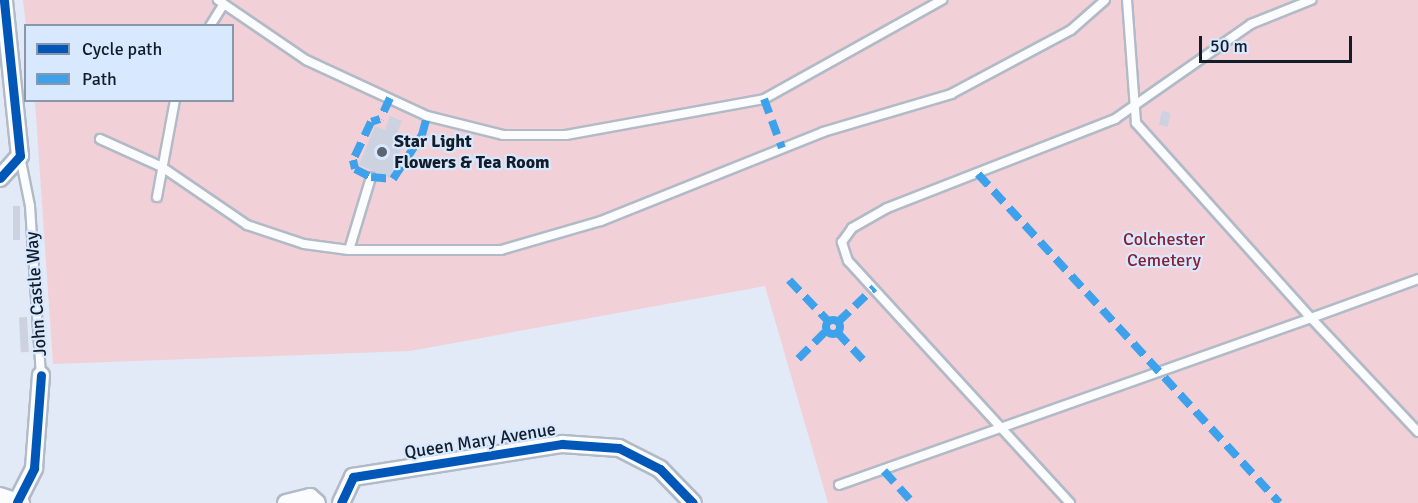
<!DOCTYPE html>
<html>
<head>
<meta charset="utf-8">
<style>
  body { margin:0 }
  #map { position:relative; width:1418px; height:503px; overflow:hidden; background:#e1eaf6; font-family:Signika,sans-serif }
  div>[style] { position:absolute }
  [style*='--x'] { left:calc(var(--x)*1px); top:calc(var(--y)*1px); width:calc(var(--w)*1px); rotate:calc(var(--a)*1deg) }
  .green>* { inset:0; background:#f1d0d7 }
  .building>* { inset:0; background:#ccd2e0; transform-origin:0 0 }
  .roads { filter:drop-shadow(2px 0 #b1bac6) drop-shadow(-2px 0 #b1bac6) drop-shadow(0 2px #b1bac6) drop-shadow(0 -2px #b1bac6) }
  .service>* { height:8px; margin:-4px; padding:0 4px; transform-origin:4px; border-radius:4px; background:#fafcfe }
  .minor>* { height:16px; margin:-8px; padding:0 8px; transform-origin:8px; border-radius:8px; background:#fafcfe }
  .quiet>* { height:8px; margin-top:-4px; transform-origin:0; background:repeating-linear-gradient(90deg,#3da2eb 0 15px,transparent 0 23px) }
  .quiet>.ring { margin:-4px; padding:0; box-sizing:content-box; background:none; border:8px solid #3da2eb; border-radius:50% }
  .cycleway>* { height:9px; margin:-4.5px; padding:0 4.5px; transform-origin:4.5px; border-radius:4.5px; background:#0057b8 }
  .dots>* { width:16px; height:16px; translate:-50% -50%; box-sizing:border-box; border:3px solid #d8e9ff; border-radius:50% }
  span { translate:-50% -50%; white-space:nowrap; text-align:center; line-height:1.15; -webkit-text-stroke:4.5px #d8e9ff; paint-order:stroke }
  .poi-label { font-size:18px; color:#131d2a; font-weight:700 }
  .left { translate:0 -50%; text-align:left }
  .park-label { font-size:18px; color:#892033 }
  .street-label { font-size:18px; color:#131d2a }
  .legend { position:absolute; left:24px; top:24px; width:210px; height:78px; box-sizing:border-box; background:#d8e9ff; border:2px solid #8997aa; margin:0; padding:8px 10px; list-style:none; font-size:18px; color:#131d2a }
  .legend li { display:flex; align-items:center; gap:12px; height:30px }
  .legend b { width:30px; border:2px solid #8997aa }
  .scale { position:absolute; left:1199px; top:36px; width:153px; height:27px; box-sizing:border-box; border:3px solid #131d2a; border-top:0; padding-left:8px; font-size:18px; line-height:21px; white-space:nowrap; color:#131d2a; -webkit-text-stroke:4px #d8e9ff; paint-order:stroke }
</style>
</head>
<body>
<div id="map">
  <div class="green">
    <div style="clip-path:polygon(23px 0,1418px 0,1418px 503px,828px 503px,765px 286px,410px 351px,53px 364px,35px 101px,232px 100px,232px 26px,26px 25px)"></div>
  </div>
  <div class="building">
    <div style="left:1162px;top:111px;width:9px;height:14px;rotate:13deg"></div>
    <div style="clip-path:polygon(390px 116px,402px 121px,396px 135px,405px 139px,390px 178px,359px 165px,375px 126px,385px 130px)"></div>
    <div style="left:13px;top:206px;width:7px;height:34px"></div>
    <div style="left:27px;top:317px;width:35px;height:8px;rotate:87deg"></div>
  </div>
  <div class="roads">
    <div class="service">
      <div style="--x:218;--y:0;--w:107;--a:34.3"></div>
      <div style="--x:306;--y:60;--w:133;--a:24.8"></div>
      <div style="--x:427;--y:116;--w:78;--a:14"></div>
      <div style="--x:503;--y:135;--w:63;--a:0"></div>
      <div style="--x:566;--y:135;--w:201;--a:-10.3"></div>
      <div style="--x:764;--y:99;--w:204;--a:-29.1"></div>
      <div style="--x:1127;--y:0;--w:123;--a:85.8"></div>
      <div style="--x:1136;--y:123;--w:262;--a:48.1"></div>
      <div style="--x:1311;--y:318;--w:114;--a:-20"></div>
      <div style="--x:210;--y:26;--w:26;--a:-58"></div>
      <div style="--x:100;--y:139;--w:68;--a:24.3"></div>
      <div style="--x:162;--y:167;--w:103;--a:34.3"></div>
      <div style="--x:247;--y:225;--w:60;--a:18.4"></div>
      <div style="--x:304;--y:244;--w:45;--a:7.6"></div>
      <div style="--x:349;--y:250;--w:76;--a:-73.2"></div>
      <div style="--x:20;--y:156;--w:51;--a:78.7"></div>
      <div style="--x:30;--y:206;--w:169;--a:86.3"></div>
      <div style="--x:157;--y:197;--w:99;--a:-79.5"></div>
      <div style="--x:349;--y:250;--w:152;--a:0"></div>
      <div style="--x:501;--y:250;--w:104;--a:-16.2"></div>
      <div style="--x:601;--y:221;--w:239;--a:-21.8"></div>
      <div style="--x:823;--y:132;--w:134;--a:-16.5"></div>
      <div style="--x:951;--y:94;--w:136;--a:-28.1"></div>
      <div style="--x:1071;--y:30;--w:45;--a:-41.4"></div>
      <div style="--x:839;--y:485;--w:501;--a:-19.48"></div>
      <div style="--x:1311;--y:318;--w:156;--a:46.8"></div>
      <div style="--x:1070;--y:503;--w:328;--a:-132.5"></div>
      <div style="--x:848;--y:261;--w:20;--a:-108"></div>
      <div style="--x:842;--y:242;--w:17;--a:-54"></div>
      <div style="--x:852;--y:228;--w:40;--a:-29.7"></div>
      <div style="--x:887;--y:208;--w:245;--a:-21.3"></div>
      <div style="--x:1115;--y:119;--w:166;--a:-34.9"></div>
      <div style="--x:1251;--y:24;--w:65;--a:-21.8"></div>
    </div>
    <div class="minor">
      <div style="--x:0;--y:178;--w:30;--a:-48"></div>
      <div style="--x:20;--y:156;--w:157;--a:-95.9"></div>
      <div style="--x:0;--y:496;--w:22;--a:18"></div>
      <div style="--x:17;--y:502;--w:38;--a:-63"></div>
      <div style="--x:34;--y:468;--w:93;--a:-85.7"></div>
      <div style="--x:286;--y:503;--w:25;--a:-14"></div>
      <div style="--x:310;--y:497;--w:9;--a:41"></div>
      <div style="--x:341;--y:503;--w:29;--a:-65"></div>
      <div style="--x:353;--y:477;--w:212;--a:-9"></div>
      <div style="--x:562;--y:444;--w:57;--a:4"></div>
      <div style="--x:619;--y:448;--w:46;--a:27.1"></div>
      <div style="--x:660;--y:469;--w:47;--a:45.9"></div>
    </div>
  </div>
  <div class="quiet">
    <div style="--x:390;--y:98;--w:23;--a:115"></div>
    <div style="--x:380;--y:119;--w:9;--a:162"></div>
    <div style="--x:371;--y:122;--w:42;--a:115.3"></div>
    <div style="--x:353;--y:160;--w:9;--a:77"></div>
    <div style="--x:355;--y:169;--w:18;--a:27"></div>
    <div style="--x:371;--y:177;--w:22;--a:5"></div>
    <div style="--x:393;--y:179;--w:53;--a:-56.6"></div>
    <div style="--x:422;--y:135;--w:20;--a:-75"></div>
    <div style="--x:764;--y:99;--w:52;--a:69.8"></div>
    <div style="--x:978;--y:174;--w:446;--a:47.5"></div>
    <div style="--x:789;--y:280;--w:57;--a:46.4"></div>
    <div class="ring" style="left:826px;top:320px;width:6px;height:6px"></div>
    <div style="--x:838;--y:322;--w:50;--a:-43.4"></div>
    <div style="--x:837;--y:332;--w:38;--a:47"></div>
    <div style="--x:798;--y:359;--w:41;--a:-45"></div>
    <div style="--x:884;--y:471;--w:43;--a:47.8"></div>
  </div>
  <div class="cycleway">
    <div style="--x:0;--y:178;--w:30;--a:-48"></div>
    <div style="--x:20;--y:156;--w:157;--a:-95.9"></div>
    <div style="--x:17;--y:502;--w:38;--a:-63"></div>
    <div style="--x:34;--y:468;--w:93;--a:-85.7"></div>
    <div style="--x:341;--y:503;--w:29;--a:-65"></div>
    <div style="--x:353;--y:477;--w:212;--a:-9"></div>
    <div style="--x:562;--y:444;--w:57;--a:4"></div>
    <div style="--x:619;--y:448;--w:46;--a:27.1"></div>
    <div style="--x:660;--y:469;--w:47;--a:45.9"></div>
  </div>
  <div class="dots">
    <div style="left:382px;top:152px;background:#5b6571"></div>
  </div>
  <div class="poi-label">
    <span class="left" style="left:394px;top:152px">Star Light<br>Flowers &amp; Tea Room</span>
  </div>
  <div class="park-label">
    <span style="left:1164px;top:250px">Colchester<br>Cemetery</span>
  </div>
  <div class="street-label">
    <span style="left:36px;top:294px;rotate:-94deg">John Castle Way</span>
    <span style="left:480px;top:441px;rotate:-9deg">Queen Mary Avenue</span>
  </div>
  <ul class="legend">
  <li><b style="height:8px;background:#0057b8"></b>Cycle path</li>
  <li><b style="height:8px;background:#3da2eb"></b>Path</li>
  </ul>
  <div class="scale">50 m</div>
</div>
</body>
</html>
